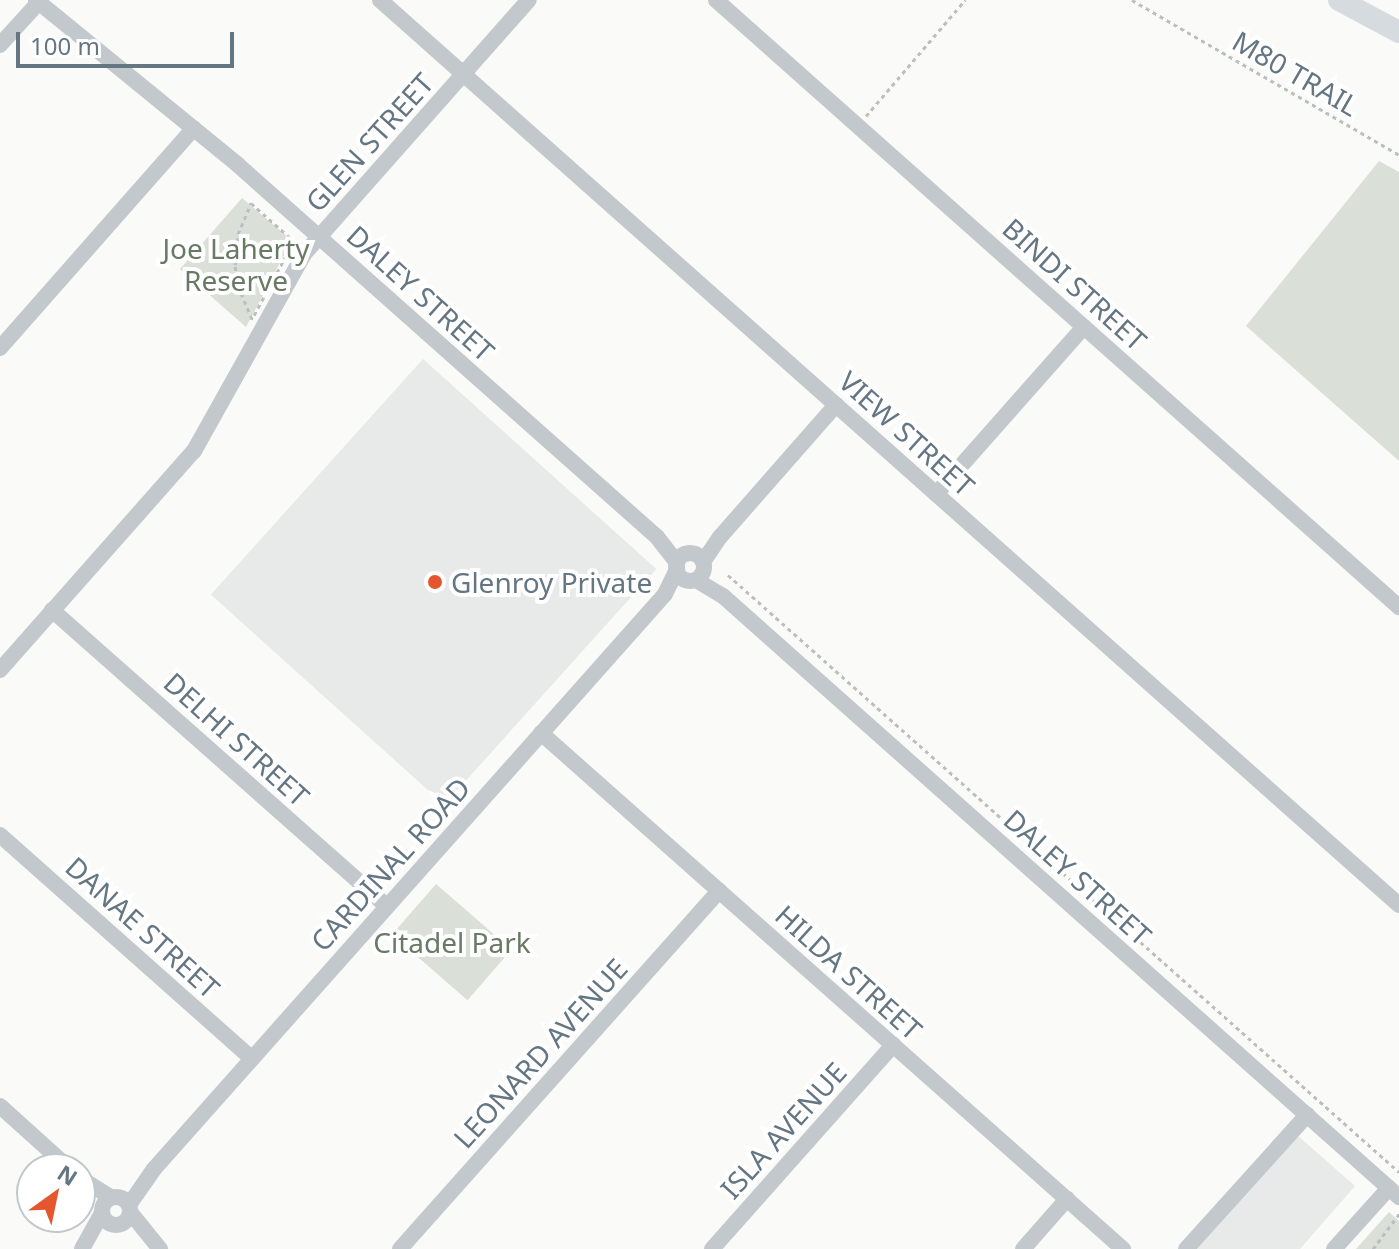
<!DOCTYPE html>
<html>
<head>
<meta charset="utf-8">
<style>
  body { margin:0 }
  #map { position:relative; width:1399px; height:1249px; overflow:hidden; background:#fafaf8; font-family:"Noto Sans",sans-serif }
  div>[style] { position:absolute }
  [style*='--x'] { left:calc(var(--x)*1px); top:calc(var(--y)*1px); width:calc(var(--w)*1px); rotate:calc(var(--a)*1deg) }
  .built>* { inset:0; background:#e8e9e9; transform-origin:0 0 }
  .green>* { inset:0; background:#dadfd7; transform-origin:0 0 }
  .path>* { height:3px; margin-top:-1.5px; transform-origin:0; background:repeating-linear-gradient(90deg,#bbbfc2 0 4px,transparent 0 8px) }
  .minor>* { height:16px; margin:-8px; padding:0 8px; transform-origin:8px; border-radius:8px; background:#c3c8cc }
  .minor>.ring { margin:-8px; padding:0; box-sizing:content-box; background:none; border:16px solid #c3c8cc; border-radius:50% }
  .highway>* { height:22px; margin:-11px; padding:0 11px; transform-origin:11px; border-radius:11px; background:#d6dbdf }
  .dots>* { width:22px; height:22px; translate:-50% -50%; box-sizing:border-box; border:4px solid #fff; border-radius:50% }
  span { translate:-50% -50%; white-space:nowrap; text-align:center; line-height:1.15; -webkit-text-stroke:8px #fff; paint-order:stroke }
  .street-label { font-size:28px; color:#657683 }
  .park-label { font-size:28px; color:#687a64 }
  .poi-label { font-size:28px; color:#657683 }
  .left { translate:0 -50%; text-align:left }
  .north { position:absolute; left:16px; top:1153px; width:80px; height:80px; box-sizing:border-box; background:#fff; border:2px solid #c1c8cd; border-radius:50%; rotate:33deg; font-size:22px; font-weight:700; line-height:32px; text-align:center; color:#657683 }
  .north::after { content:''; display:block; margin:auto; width:28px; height:36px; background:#e4572e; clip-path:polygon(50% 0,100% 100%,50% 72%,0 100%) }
  .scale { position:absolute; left:16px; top:32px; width:218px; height:36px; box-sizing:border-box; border:4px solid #657683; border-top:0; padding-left:10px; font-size:24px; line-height:28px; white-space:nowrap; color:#657683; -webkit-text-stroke:6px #fff; paint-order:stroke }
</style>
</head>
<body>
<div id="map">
  <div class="built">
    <div style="left:423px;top:359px;width:314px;height:317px;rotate:42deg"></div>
    <div style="clip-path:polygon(1297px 1135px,1355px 1186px,1300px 1249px,1196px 1249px)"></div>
  </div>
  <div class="green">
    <div style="clip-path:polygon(1379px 161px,1399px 172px,1399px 461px,1246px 326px)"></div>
    <div style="clip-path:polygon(242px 198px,288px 237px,290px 244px,246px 327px,180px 269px)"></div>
    <div style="left:436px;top:884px;width:100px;height:67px;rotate:41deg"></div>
    <div style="clip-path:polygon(1389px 1212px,1399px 1221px,1399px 1249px,1356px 1249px)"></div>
  </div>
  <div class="path">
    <div style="--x:1132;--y:0;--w:309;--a:30.1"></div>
    <div style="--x:866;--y:116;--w:153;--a:-49.5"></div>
    <div style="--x:251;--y:203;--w:57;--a:41.5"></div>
    <div style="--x:294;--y:241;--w:89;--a:118.3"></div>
    <div style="--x:252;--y:319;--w:36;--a:-113"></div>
    <div style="--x:238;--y:286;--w:21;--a:-98"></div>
    <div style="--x:235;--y:265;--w:31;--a:-84"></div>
    <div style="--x:238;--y:234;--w:34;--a:-67"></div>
    <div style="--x:728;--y:575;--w:898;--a:41.66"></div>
    <div style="--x:1373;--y:1249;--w:44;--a:-53.4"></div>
  </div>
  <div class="minor">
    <div style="--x:36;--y:0;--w:261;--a:39.2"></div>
    <div style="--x:238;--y:165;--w:560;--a:41.6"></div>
    <div style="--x:657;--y:537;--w:33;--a:52"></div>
    <div style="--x:380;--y:0;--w:1363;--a:41.61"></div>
    <div style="--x:716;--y:0;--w:914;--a:41.63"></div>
    <div style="--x:0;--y:45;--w:58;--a:-47.8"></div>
    <div style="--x:0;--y:348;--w:293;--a:-48.6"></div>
    <div style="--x:936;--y:494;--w:223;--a:-48.5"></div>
    <div class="ring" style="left:676px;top:553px;width:12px;height:12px"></div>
    <div style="--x:703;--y:562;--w:30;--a:-56"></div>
    <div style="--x:720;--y:537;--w:176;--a:-48.7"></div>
    <div style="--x:696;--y:580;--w:31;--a:31"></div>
    <div style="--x:723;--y:596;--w:905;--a:41.64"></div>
    <div style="--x:52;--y:610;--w:447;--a:41.5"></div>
    <div style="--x:0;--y:670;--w:293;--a:-48.5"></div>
    <div style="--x:194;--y:451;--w:226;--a:-60.8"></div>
    <div style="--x:304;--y:254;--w:339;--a:-48.5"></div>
    <div style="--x:541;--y:733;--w:778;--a:41.56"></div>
    <div style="--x:0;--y:835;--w:337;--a:41.6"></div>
    <div style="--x:0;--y:1106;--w:94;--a:42"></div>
    <div style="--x:80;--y:1178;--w:36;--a:32"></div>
    <div class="ring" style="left:102px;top:1197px;width:12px;height:12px"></div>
    <div style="--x:129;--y:1205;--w:44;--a:-55.2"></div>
    <div style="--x:154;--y:1169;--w:769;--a:-48.37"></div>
    <div style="--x:665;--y:594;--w:28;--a:-64"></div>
    <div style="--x:130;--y:1212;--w:48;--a:51"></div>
    <div style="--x:82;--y:1249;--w:41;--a:-60.9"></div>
    <div style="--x:400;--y:1249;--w:480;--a:-48.3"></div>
    <div style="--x:712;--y:1249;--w:273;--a:-48.4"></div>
    <div style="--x:1023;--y:1249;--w:67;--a:-48.7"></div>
    <div style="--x:1186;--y:1249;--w:181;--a:-47.9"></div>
    <div style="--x:1334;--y:1249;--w:82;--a:-48"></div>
  </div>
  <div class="highway">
    <div style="--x:1339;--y:0;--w:68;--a:28.1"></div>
  </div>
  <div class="dots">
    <div style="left:435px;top:582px;background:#e4572e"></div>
  </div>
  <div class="street-label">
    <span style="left:1296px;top:73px;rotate:30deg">M80 TRAIL</span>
    <span style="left:369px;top:142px;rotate:-48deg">GLEN STREET</span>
    <span style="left:1075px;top:284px;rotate:42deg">BINDI STREET</span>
    <span style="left:421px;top:293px;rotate:42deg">DALEY STREET</span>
    <span style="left:907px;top:433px;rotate:42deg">VIEW STREET</span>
    <span style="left:237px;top:739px;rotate:42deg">DELHI STREET</span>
    <span style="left:390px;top:864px;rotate:-48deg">CARDINAL ROAD</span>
    <span style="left:1078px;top:877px;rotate:42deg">DALEY STREET</span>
    <span style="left:143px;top:927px;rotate:42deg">DANAE STREET</span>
    <span style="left:849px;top:972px;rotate:42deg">HILDA STREET</span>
    <span style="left:540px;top:1053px;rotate:-48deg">LEONARD AVENUE</span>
    <span style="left:783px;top:1130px;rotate:-48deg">ISLA AVENUE</span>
  </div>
  <div class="park-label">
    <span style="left:236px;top:264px">Joe Laherty<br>Reserve</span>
    <span style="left:452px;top:942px">Citadel Park</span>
  </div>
  <div class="poi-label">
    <span class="left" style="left:451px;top:582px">Glenroy Private</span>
  </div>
  <div class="north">N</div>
  <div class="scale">100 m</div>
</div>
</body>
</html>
